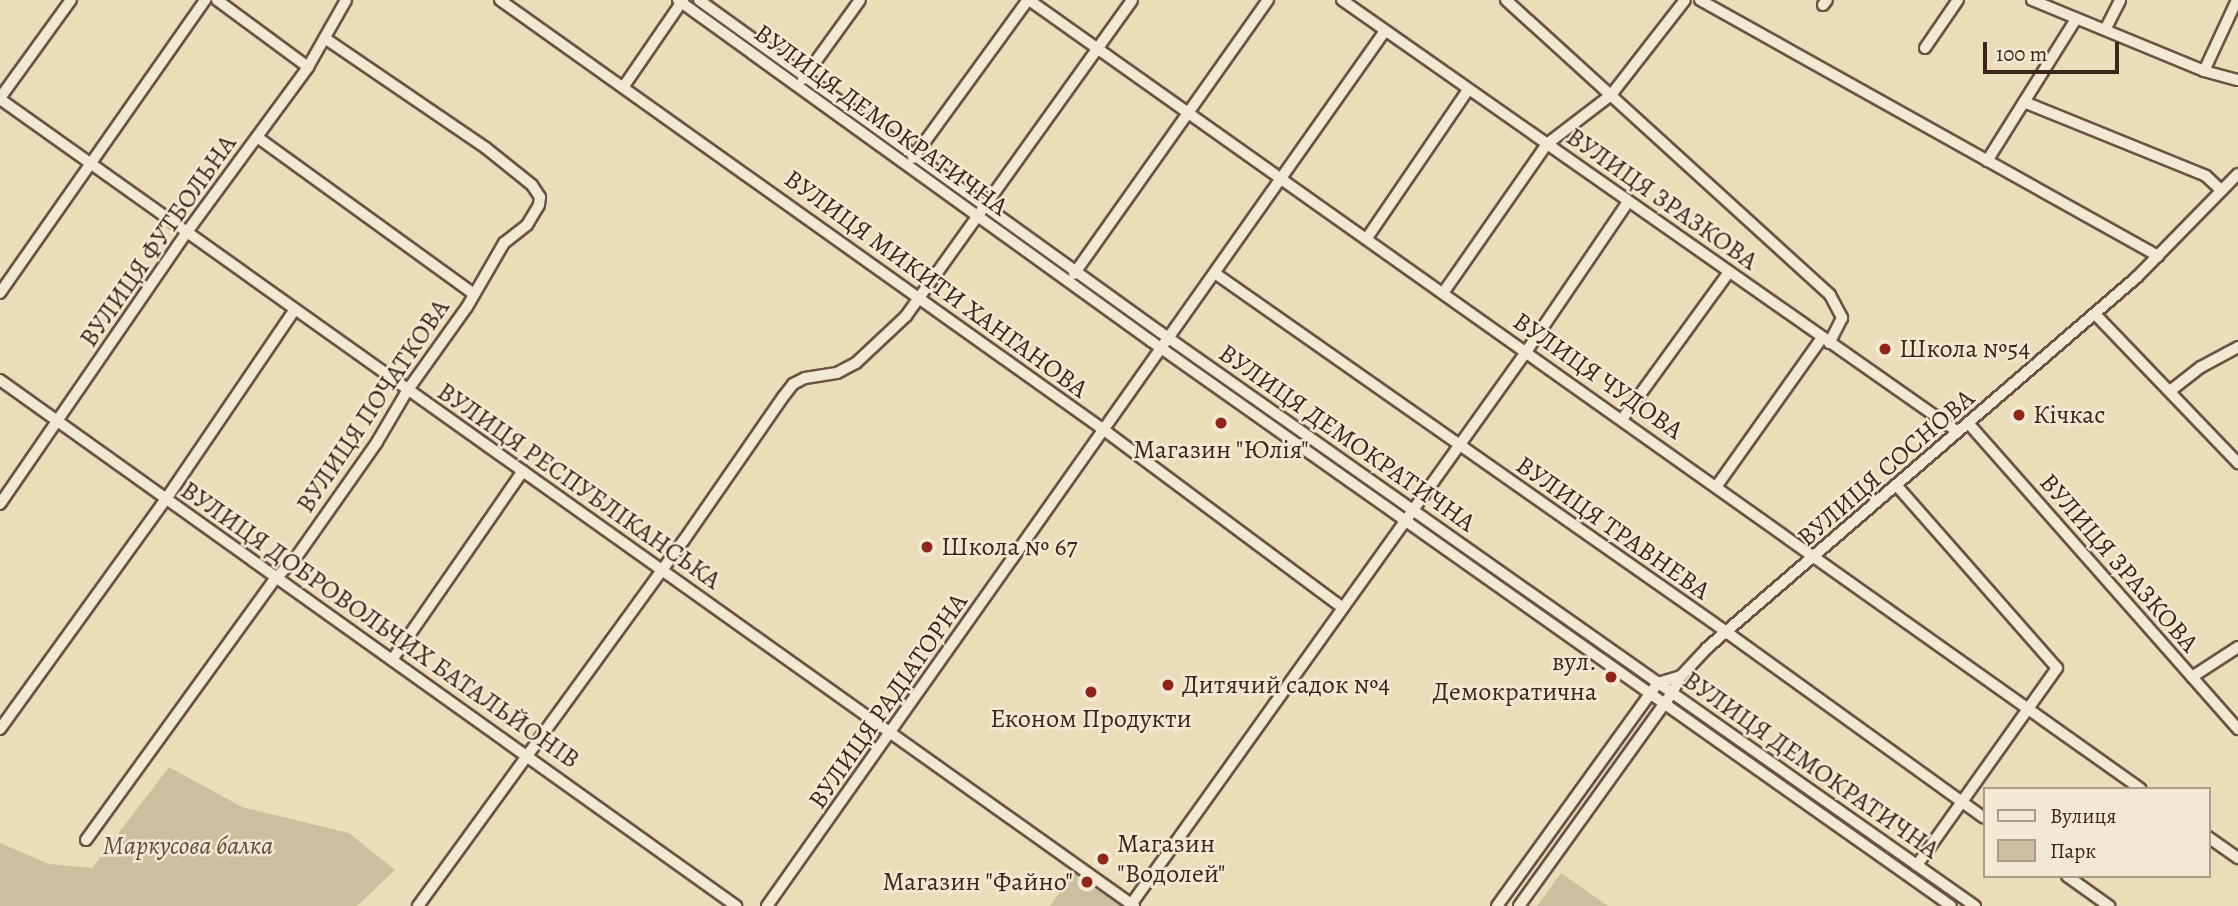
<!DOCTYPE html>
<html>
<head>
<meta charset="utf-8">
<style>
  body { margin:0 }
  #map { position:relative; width:2238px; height:906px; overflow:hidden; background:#ecddba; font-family:Alegreya,serif }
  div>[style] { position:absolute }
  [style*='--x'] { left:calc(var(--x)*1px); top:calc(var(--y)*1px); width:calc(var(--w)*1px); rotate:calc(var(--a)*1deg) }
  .green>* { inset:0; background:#cebe9f }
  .roads { filter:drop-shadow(2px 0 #6a5343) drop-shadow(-2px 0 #6a5343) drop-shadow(0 2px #6a5343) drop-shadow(0 -2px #6a5343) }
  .minor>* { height:10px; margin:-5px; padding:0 5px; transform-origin:5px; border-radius:5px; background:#f3e9d2 }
  .dots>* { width:19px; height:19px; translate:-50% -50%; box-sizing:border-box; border:4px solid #f3e9d2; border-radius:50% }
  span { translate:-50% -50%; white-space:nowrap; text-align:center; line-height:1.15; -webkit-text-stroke:5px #f3e9d2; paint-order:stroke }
  .street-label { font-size:26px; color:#3e251b }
  .poi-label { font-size:26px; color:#3e251b }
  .left { translate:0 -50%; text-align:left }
  .right { translate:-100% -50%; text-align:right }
  .park-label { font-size:26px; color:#624b3c; font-style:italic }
  .legend { position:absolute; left:1983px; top:787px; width:228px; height:91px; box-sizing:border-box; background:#f3e9d2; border:2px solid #ab9b89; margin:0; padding:9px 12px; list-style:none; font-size:21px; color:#3e251b }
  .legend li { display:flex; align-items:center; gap:14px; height:35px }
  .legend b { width:35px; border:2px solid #ab9b89 }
  .scale { position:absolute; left:1983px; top:42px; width:136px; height:32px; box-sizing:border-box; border:4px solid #3e251b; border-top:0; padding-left:9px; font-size:21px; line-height:24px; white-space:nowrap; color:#3e251b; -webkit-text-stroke:5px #f3e9d2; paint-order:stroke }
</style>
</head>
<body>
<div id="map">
  <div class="green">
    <div style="clip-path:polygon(169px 767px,242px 807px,349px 833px,395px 870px,357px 906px,0 906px,0 843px,49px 864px,92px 868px)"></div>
    <div style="clip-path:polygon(1075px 871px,1123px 906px,1050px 906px)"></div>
    <div style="clip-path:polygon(1561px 873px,1608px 906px,1537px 906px)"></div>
  </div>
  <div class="roads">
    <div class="minor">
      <div style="--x:217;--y:0;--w:113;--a:36.4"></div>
      <div style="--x:500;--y:0;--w:741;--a:35.45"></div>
      <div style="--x:1104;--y:430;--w:298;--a:36.7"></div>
      <div style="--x:678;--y:0;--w:583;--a:35.79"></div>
      <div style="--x:1151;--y:341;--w:979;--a:35.23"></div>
      <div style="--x:699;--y:0;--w:568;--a:35.76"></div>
      <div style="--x:1160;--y:332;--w:997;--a:35.16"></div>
      <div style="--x:1029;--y:0;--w:1363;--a:35.36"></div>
      <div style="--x:1342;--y:0;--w:752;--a:35.04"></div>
      <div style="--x:1506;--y:0;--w:438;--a:42.3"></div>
      <div style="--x:1830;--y:295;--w:26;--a:62"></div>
      <div style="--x:1842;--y:318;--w:28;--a:117"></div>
      <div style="--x:1700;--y:0;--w:525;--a:29.2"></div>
      <div style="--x:2032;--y:0;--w:186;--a:22.4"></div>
      <div style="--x:2204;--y:71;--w:35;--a:15"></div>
      <div style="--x:1823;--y:5;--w:6;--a:-51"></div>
      <div style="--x:2106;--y:28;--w:31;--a:-63"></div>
      <div style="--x:1925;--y:48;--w:58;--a:-55.5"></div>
      <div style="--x:2204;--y:71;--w:78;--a:-65.1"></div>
      <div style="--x:803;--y:79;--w:97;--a:-54.2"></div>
      <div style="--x:624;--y:86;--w:104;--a:-55.5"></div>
      <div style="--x:0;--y:98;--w:121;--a:-54.1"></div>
      <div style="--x:0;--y:99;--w:1392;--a:35.44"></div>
      <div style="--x:2024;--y:102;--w:196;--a:22.1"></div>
      <div style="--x:2206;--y:176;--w:21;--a:43"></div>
      <div style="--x:257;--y:137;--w:268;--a:35.9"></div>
      <div style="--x:913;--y:158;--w:195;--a:-54"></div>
      <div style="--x:1987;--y:161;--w:168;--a:-57.9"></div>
      <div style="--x:1367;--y:238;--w:179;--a:-55.7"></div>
      <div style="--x:1074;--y:274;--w:336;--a:-54.7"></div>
      <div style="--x:1216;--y:274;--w:622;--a:35.04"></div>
      <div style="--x:1725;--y:631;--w:319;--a:35.8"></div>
      <div style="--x:0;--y:293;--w:358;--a:-55"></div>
      <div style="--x:1443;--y:293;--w:182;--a:-55.1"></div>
      <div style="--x:1547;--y:144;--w:81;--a:-37.4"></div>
      <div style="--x:1611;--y:95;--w:120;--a:-52.1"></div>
      <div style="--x:2095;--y:314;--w:207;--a:46.2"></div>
      <div style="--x:0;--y:380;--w:905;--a:35.55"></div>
      <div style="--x:2170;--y:391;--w:39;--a:-38"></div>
      <div style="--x:2201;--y:367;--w:42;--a:-28.4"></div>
      <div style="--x:1623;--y:418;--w:180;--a:-54"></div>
      <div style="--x:1969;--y:424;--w:407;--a:48.6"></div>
      <div style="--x:1897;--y:486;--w:242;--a:48.7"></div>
      <div style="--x:2057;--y:668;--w:242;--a:125.4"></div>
      <div style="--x:1716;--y:487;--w:183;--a:-54.6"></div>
      <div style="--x:0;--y:504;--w:330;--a:-55.5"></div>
      <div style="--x:187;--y:232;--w:205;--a:-53.7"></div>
      <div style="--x:308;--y:67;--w:77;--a:-60.4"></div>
      <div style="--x:392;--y:660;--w:230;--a:-55.3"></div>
      <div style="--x:2192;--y:677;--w:55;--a:-33.1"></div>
      <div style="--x:0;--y:729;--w:284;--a:-54.2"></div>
      <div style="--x:166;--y:499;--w:227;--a:-55.8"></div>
      <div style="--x:2208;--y:837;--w:37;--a:35"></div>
      <div style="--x:86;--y:840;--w:324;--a:-54.1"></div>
      <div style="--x:276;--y:578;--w:30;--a:-46"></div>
      <div style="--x:297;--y:556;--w:139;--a:-54.9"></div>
      <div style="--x:377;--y:442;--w:59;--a:-59.5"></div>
      <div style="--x:407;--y:391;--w:103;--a:-54.5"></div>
      <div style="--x:467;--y:307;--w:74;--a:-60"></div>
      <div style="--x:504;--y:243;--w:29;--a:-38"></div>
      <div style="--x:527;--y:225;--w:23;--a:-59"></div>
      <div style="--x:539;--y:205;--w:8;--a:-83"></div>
      <div style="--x:540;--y:197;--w:14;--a:-124"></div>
      <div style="--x:532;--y:185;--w:59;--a:-141.2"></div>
      <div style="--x:486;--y:148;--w:195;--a:-145.7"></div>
      <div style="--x:2067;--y:876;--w:52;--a:35.5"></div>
      <div style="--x:418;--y:906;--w:452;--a:-54"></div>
      <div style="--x:684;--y:540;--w:174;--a:-55.3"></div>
      <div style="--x:783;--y:397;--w:16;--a:-52"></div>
      <div style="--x:793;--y:384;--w:13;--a:-27"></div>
      <div style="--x:805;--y:378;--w:32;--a:-9"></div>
      <div style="--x:837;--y:373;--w:21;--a:-28"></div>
      <div style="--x:856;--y:363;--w:69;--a:-43.2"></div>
      <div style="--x:906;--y:316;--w:388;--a:-54.4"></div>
      <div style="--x:767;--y:906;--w:1071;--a:-54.77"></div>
      <div style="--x:1130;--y:906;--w:681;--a:-54.44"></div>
      <div style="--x:1526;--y:352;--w:181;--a:-55.8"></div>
      <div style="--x:1497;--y:906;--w:275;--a:-54.2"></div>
      <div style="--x:1658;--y:683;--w:24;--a:-17"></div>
      <div style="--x:1519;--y:906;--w:262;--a:-54.3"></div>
      <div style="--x:1672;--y:693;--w:19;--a:-62"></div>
      <div style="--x:1681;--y:676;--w:38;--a:-47"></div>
      <div style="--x:1707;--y:648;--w:568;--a:-40.79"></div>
      <div style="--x:2137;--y:277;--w:144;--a:-45.6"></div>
    </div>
  </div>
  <div class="dots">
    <div style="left:1885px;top:349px;background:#8f2418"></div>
    <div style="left:2019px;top:415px;background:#8f2418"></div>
    <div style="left:1221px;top:423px;background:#8f2418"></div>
    <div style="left:927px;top:547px;background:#8f2418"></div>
    <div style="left:1611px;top:677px;background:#8f2418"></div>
    <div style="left:1168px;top:685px;background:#8f2418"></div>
    <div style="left:1091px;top:692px;background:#8f2418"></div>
    <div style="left:1103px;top:859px;background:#8f2418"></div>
    <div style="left:1087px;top:882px;background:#8f2418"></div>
  </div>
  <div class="street-label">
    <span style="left:881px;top:120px;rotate:36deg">ВУЛИЦЯ ДЕМОКРАТИЧНА</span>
    <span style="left:1662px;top:199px;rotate:35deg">ВУЛИЦЯ ЗРАЗКОВА</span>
    <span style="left:158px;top:241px;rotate:-55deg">ВУЛИЦЯ ФУТБОЛЬНА</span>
    <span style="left:936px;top:284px;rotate:36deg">ВУЛИЦЯ МИКИТИ ХАНГАНОВА</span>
    <span style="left:1598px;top:376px;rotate:35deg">ВУЛИЦЯ ЧУДОВА</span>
    <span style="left:373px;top:406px;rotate:-56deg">ВУЛИЦЯ ПОЧАТКОВА</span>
    <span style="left:1347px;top:438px;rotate:35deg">ВУЛИЦЯ ДЕМОКРАТИЧНА</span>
    <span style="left:1886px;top:468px;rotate:-41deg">ВУЛИЦЯ СОСНОВА</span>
    <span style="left:579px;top:486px;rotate:35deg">ВУЛИЦЯ РЕСПУБЛІКАНСЬКА</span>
    <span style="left:1613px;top:528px;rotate:35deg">ВУЛИЦЯ ТРАВНЕВА</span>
    <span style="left:2119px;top:563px;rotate:49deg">ВУЛИЦЯ ЗРАЗКОВА</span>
    <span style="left:380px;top:625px;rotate:35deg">ВУЛИЦЯ ДОБРОВОЛЬЧИХ БАТАЛЬЙОНІВ</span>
    <span style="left:888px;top:701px;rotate:-55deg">ВУЛИЦЯ РАДІАТОРНА</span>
    <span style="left:1811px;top:765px;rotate:35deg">ВУЛИЦЯ ДЕМОКРАТИЧНА</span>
  </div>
  <div class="poi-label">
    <span class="left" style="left:1899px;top:349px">Школа №54</span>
    <span class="left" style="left:2033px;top:415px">Кічкас</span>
    <span style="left:1221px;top:450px">Магазин "Юлія"</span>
    <span class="left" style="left:941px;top:547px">Школа № 67</span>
    <span class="right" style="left:1597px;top:677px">вул.<br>Демократична</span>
    <span class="left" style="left:1182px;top:685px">Дитячий садок №4</span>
    <span style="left:1091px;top:719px">Економ Продукти</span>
    <span class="left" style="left:1117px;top:859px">Магазин<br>"Водолей"</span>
    <span class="right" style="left:1073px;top:882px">Магазин "Файно"</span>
  </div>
  <div class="park-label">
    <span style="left:188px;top:846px">Маркусова балка</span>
  </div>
  <ul class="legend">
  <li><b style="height:9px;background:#f3e9d2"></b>Вулиця</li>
  <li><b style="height:19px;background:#cebe9f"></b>Парк</li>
  </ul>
  <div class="scale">100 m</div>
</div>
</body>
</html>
